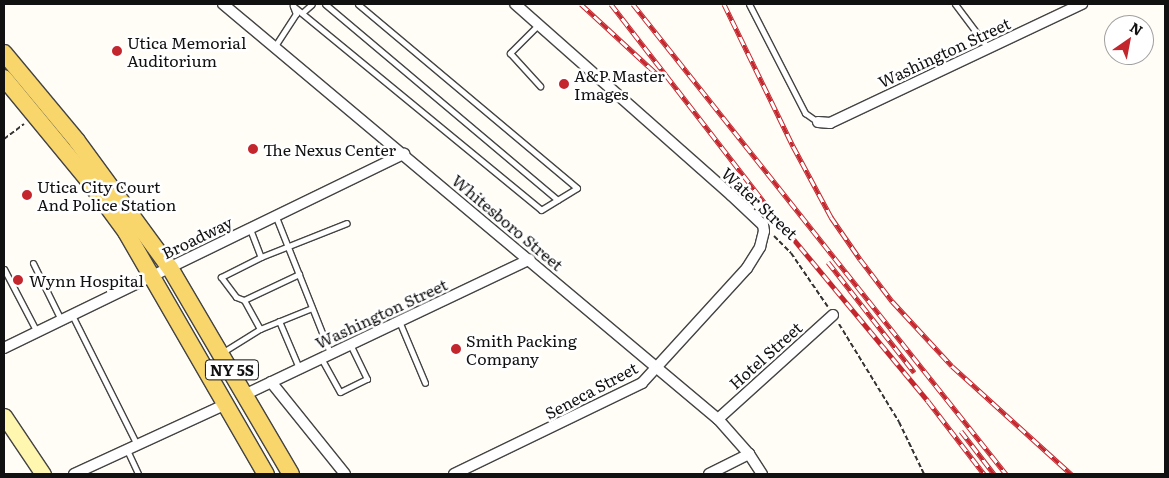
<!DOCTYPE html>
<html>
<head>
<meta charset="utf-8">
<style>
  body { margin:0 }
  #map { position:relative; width:1169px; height:478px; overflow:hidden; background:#fffdf5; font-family:Literata,serif }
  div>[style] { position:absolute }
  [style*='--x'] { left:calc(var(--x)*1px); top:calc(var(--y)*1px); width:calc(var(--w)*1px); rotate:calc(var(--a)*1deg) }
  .path>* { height:2px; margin-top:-1px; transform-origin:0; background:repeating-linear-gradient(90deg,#333 0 5px,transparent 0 7.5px) }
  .roads { filter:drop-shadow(1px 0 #444) drop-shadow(-1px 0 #444) drop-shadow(0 1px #444) drop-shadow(0 -1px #444) }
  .lane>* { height:5px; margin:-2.5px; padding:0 2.5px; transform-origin:2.5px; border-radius:2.5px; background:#fff }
  .street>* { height:10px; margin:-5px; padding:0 5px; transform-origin:5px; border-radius:5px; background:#fff }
  .secondary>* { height:15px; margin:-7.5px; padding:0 7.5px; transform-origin:7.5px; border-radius:7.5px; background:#fff6b0 }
  .primary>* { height:16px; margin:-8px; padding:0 8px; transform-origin:8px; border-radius:8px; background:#f9d66b }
  .rail>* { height:5px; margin-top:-2.5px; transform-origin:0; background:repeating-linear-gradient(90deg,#fff 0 9px,#c4262e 0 18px); box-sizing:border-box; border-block:1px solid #c4262e }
  .dots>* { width:14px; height:14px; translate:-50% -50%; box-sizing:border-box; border:2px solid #fff; border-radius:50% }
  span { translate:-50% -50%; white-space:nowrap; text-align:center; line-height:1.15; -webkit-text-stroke:5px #fff; paint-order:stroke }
  .shield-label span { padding:1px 4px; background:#fff; border:1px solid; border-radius:4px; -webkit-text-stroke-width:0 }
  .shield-label { font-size:15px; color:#111; font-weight:700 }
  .poi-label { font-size:16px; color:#111 }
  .left { translate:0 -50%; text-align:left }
  .street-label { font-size:16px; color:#111 }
  .frame { position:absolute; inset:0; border:5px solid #111; pointer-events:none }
  .north { position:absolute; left:1104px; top:15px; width:50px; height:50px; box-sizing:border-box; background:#fff; border:1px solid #a0a0a0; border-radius:50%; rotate:33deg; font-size:14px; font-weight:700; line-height:20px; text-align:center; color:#111 }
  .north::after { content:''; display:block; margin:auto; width:18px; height:22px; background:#c4262e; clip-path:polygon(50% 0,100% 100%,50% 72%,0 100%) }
</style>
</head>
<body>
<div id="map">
  <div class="path">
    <div style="--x:4;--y:139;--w:25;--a:-37"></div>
    <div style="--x:774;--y:236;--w:24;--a:45"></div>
    <div style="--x:791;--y:253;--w:65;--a:55.6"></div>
    <div style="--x:839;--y:324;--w:115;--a:58.5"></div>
    <div style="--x:899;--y:422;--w:58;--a:64.3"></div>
  </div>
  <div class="roads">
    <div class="lane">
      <div style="--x:325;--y:4;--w:304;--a:40.1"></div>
      <div style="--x:749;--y:4;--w:123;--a:62.8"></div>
      <div style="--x:805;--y:113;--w:16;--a:35"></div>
      <div style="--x:955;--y:4;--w:55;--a:53.1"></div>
      <div style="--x:293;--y:6;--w:321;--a:39.4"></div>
      <div style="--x:541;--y:210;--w:42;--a:-31.4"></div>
      <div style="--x:577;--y:188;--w:286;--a:-140"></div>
      <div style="--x:302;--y:13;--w:13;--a:-42"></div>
      <div style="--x:538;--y:25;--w:40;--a:135"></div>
      <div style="--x:510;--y:53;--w:45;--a:47.7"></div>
      <div style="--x:275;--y:46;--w:38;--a:-57"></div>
      <div style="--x:296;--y:14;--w:9;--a:-111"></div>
      <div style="--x:276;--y:217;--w:146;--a:68.3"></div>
      <div style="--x:250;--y:229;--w:30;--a:69"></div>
      <div style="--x:261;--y:257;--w:45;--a:153.4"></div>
      <div style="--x:221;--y:277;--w:25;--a:53"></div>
      <div style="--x:236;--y:297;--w:9;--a:21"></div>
      <div style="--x:244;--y:300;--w:61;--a:-25.3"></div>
      <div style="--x:261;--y:257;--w:92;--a:-21.6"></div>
      <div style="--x:33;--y:263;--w:64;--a:63.8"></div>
      <div style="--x:4;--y:269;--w:71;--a:62.4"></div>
      <div style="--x:72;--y:315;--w:145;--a:63.4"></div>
      <div style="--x:279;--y:321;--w:51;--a:66.9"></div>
      <div style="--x:399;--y:321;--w:67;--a:67.2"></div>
      <div style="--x:260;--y:329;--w:56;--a:-22"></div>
      <div style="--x:223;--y:352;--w:44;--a:-31.9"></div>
      <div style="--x:260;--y:329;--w:33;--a:-119"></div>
      <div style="--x:321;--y:358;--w:39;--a:61"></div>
      <div style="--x:340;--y:392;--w:30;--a:-26"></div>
      <div style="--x:367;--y:379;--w:39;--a:-116"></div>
      <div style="--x:127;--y:450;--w:26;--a:65"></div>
    </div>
    <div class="street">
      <div style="--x:223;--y:4;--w:646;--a:39.98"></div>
      <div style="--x:718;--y:419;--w:47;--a:48.5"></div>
      <div style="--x:749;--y:454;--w:24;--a:57"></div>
      <div style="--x:818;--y:122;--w:12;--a:5"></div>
      <div style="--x:830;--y:123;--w:279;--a:-25.3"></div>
      <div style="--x:4;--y:348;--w:445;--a:-25.9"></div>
      <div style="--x:271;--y:382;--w:118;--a:51.2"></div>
      <div style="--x:246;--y:394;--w:314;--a:-25.4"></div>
      <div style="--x:718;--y:419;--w:155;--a:-42.1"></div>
      <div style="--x:74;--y:474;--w:167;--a:-24.7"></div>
      <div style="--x:454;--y:474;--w:209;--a:-25.8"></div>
      <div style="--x:642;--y:383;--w:156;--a:-47.6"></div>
      <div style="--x:747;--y:268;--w:25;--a:-58"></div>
      <div style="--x:760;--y:247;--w:16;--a:-76"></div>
      <div style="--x:764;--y:231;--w:6;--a:-99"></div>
      <div style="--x:763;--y:225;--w:44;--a:-136.8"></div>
      <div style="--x:731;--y:195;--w:288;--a:-138.5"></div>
      <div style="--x:709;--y:474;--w:45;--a:-26.6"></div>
    </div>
    <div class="secondary">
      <div style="--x:4;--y:416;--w:70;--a:56.1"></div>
    </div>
    <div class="primary">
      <div style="--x:4;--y:53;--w:114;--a:50.3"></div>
      <div style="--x:77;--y:141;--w:157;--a:53.8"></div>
      <div style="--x:170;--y:268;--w:239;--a:59.6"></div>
      <div style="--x:4;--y:78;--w:132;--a:50.5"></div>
      <div style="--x:88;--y:180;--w:64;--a:53.8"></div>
      <div style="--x:126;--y:232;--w:280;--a:60"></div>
    </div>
  </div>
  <div class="rail">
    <div style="--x:581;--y:4;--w:106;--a:42.7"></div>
    <div style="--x:611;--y:4;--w:272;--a:52.3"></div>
    <div style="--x:777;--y:219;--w:236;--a:50.3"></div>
    <div style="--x:928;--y:401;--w:92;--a:52.5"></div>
    <div style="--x:633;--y:4;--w:600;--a:51.56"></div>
    <div style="--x:724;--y:4;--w:158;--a:64.1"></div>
    <div style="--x:793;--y:146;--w:81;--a:61.8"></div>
    <div style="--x:831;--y:217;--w:51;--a:55.4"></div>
    <div style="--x:860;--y:259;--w:53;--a:52.7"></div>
    <div style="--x:892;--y:301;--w:88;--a:47.3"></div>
    <div style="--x:952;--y:366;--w:161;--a:42.2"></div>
    <div style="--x:828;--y:262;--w:140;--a:52"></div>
    <div style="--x:961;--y:431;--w:54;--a:52.5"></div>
  </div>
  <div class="dots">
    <div style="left:117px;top:51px;background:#c4262e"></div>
    <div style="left:564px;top:84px;background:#c4262e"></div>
    <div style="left:253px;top:149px;background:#c4262e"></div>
    <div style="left:27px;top:195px;background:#c4262e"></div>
    <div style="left:18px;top:280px;background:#c4262e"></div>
    <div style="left:456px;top:349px;background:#c4262e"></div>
  </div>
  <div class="shield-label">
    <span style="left:232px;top:370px">NY 5S</span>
  </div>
  <div class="poi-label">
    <span class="left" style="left:127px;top:51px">Utica Memorial<br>Auditorium</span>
    <span class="left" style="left:574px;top:84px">A&amp;P Master<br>Images</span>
    <span class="left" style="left:263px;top:149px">The Nexus Center</span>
    <span class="left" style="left:37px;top:195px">Utica City Court<br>And Police Station</span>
    <span class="left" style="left:29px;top:280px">Wynn Hospital</span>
    <span class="left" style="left:466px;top:349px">Smith Packing<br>Company</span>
  </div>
  <div class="street-label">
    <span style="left:944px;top:52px;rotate:-25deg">Washington Street</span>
    <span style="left:760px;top:203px;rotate:43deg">Water Street</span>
    <span style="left:508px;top:222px;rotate:40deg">Whitesboro Street</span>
    <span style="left:197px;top:237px;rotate:-26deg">Broadway</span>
    <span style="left:381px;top:313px;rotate:-25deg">Washington Street</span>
    <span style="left:765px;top:355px;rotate:-42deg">Hotel Street</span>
    <span style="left:591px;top:390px;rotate:-28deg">Seneca Street</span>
  </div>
  <div class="frame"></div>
  <div class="north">N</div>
</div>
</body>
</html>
